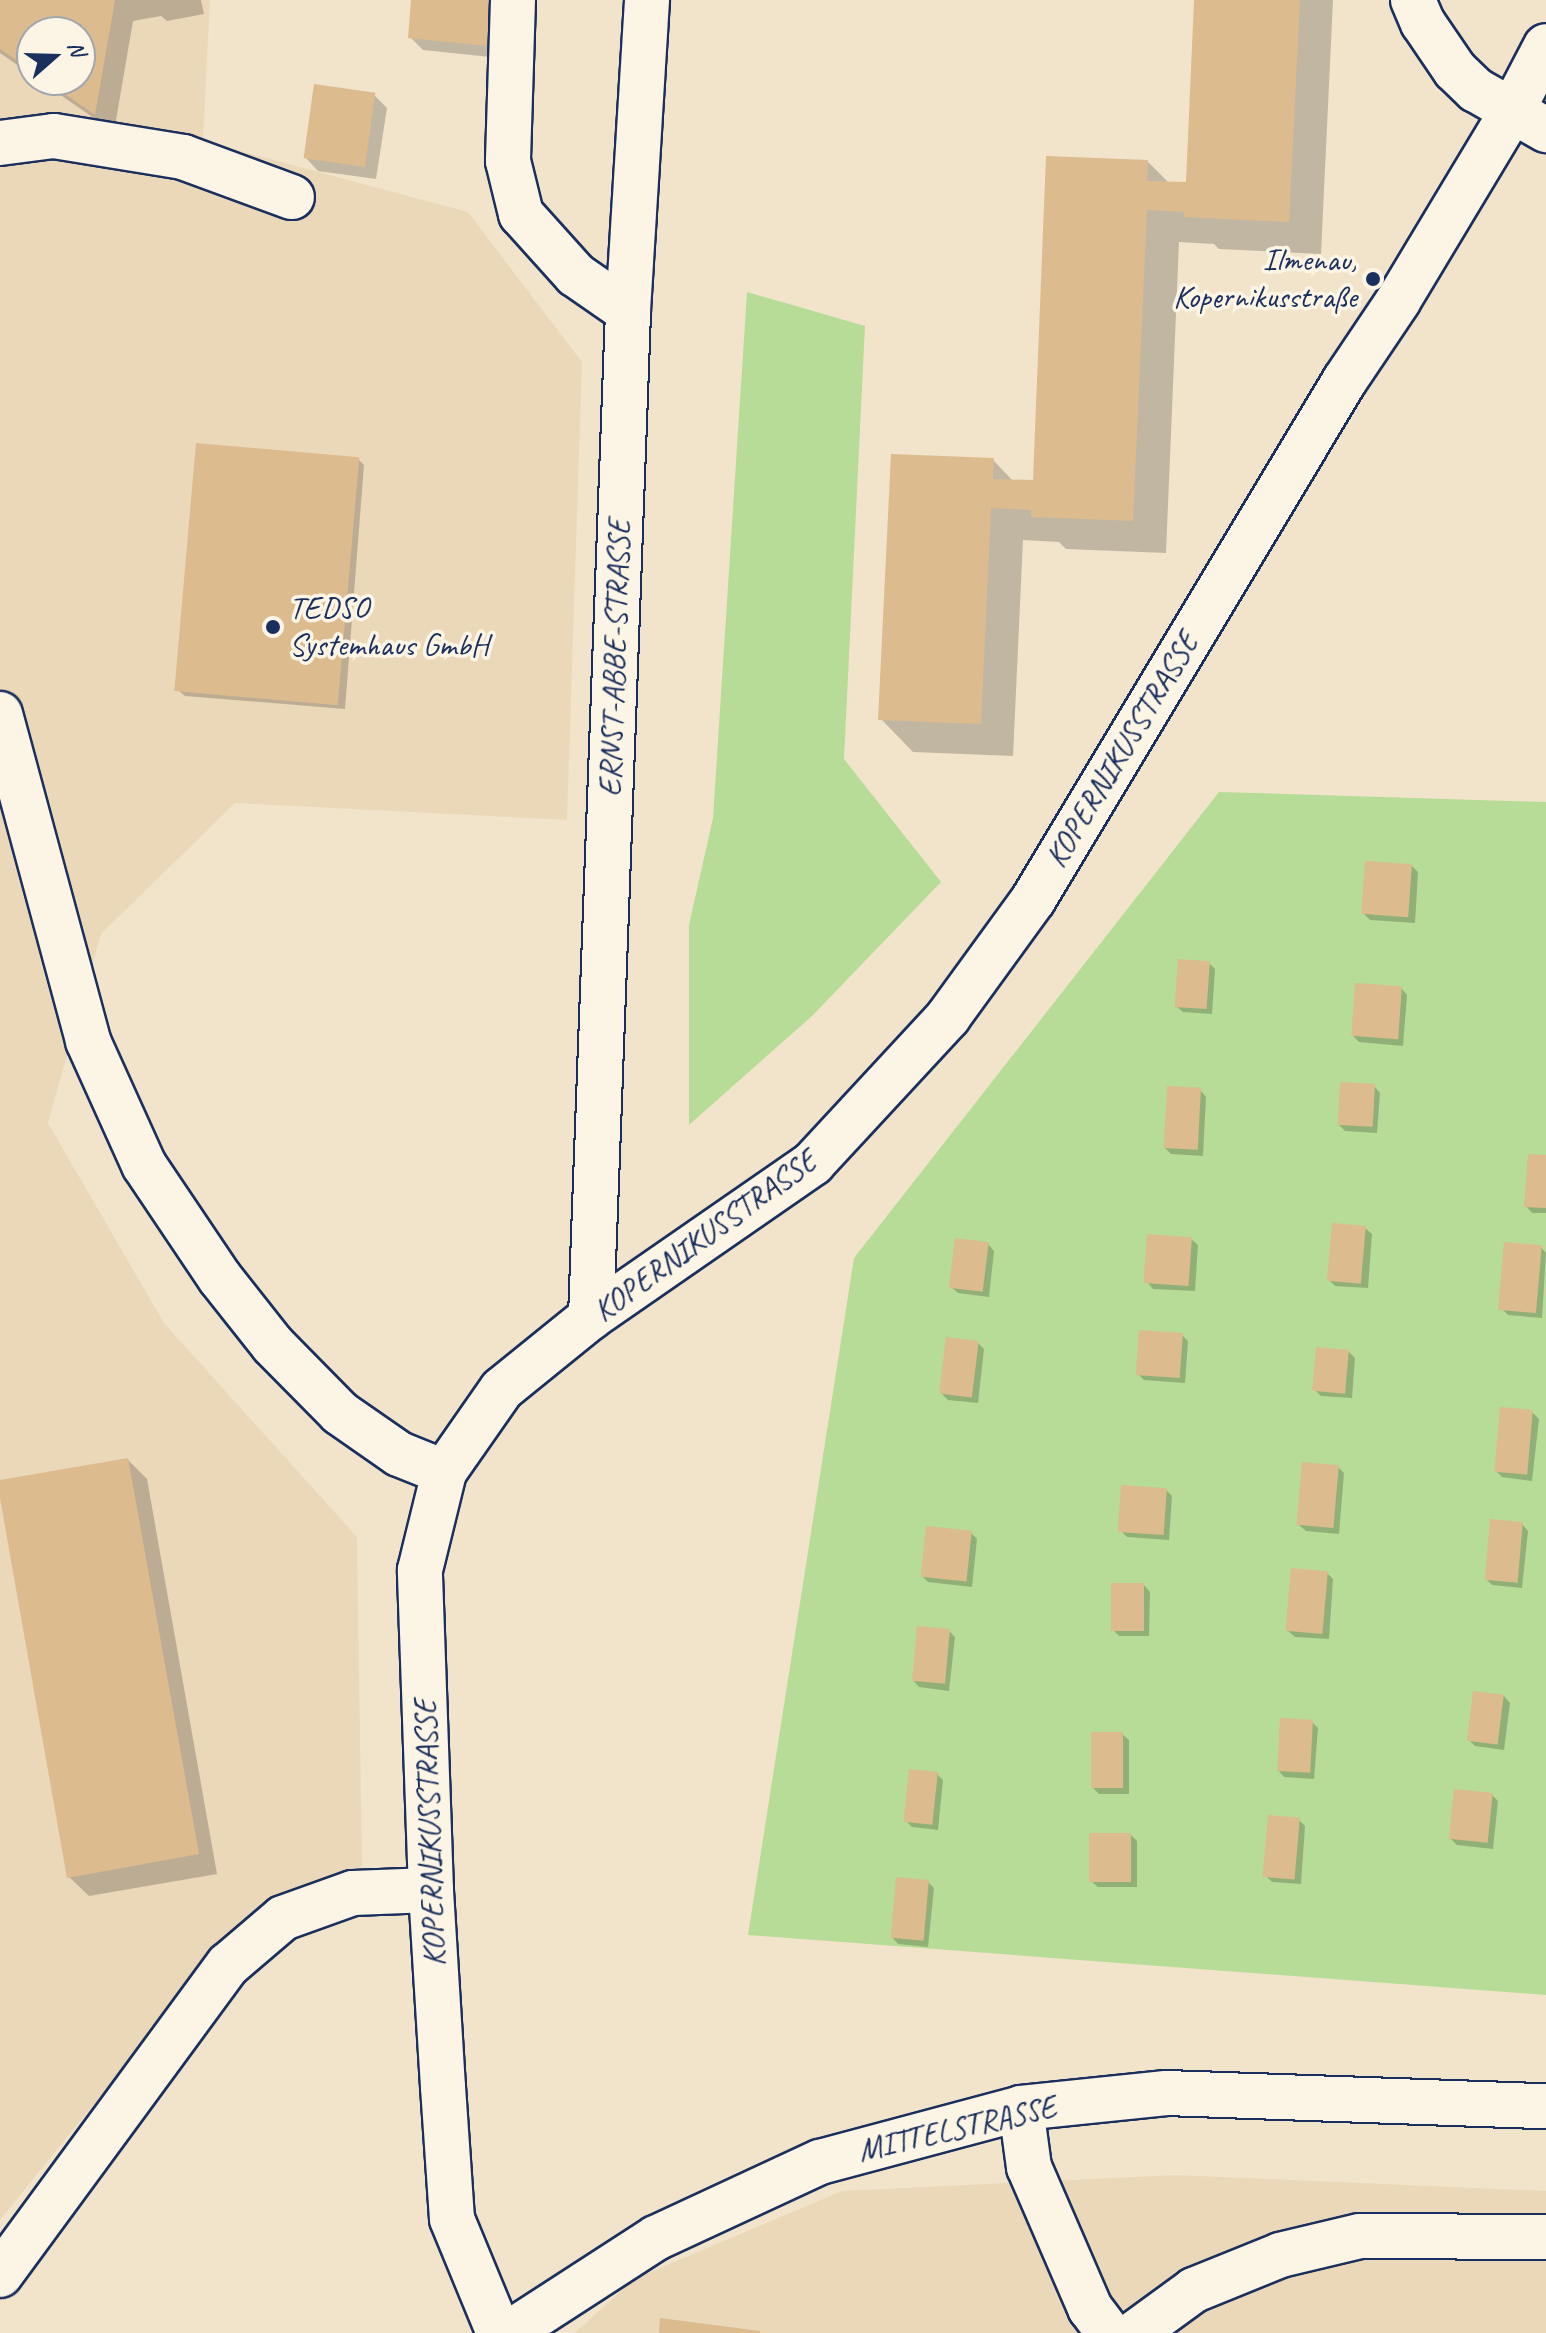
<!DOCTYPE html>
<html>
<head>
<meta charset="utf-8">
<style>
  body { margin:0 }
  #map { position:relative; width:1546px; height:2333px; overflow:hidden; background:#f2e4cb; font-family:Caveat,sans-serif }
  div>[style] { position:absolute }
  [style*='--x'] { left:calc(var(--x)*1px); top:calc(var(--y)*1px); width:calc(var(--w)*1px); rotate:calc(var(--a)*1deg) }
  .built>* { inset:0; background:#ebd8b9 }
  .green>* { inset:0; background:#b6dc97 }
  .shadow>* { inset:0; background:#0003 }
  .building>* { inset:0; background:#dcbb8f; transform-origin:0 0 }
  .roads { filter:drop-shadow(2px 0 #1b2f5e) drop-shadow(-2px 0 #1b2f5e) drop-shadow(0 2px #1b2f5e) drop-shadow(0 -2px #1b2f5e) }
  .minor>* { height:44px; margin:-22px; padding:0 22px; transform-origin:22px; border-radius:22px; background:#fcf5e5 }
  .dots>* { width:22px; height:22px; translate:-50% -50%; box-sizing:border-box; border:4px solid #fcf5e5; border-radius:50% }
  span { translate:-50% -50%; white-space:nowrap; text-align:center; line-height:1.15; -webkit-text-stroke:7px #fcf5e5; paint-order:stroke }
  .poi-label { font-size:32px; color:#1b2f5e }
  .right { translate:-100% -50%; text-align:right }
  .left { translate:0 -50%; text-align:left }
  .street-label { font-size:32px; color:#1b2f5e }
  .north { position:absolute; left:16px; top:16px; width:80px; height:80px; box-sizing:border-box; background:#fcf5e5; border:2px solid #a2a6af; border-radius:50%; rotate:70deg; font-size:22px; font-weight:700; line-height:32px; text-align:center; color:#1b2f5e }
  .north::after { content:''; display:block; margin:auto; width:28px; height:36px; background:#1b2f5e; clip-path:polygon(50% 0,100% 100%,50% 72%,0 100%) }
</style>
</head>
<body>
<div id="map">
  <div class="built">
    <div style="clip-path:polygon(evenodd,0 0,210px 0,203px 141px,468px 212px,582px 362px,567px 820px,235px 803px,101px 934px,48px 1123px,164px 1323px,357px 1537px,362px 1866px,224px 1943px,0 2220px,0 0,32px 32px,80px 32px,80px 80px,32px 80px,32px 32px)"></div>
    <div style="clip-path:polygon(1176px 2175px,1546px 2191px,1546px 2333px,575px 2333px,634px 2279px,842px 2191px)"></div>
  </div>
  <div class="green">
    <div style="clip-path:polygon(747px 292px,865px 326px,844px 759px,941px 882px,812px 1016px,689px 1125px,689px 925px,713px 818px)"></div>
    <div style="clip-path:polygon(1219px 792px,1546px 802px,1546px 1995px,748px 1935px,854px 1258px)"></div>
  </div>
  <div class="shadow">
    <div style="clip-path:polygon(0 0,201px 0,204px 14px,167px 21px,161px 16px,133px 21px,114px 132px,39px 80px,80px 80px,80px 32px,32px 32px,32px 75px,0 53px)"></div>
    <div style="clip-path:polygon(413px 0,506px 0,500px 58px,423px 50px,410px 37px)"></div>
    <div style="clip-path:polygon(1196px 0,1333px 0,1321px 254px,1219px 249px,1214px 244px,1179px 242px,1166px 553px,1066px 549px,1059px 542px,1023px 540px,1013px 756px,913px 752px,881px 719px,993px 460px,1014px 482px,1035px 482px,1148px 162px,1169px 183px,1188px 184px)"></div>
    <div style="clip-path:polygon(374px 95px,387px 108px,376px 179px,318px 171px,305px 157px)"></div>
    <div style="clip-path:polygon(358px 459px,364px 465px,345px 709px,185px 696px,178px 690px)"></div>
    <div style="clip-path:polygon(1412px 866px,1418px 872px,1415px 923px,1370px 920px,1364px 914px)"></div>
    <div style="clip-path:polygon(1209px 963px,1215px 969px,1212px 1014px,1183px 1012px,1176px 1006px)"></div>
    <div style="clip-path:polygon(1401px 988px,1407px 995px,1403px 1046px,1359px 1042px,1353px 1036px)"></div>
    <div style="clip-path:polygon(1374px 1086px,1380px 1093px,1377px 1133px,1345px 1131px,1339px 1125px)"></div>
    <div style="clip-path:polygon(1200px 1090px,1206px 1097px,1203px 1156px,1171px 1154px,1165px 1148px)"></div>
    <div style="clip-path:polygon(1546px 1157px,1546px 1213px,1532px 1213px,1526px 1206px)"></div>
    <div style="clip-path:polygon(1365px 1228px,1372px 1234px,1368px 1288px,1335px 1286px,1329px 1280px)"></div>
    <div style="clip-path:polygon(1191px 1239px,1198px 1245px,1195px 1291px,1153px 1289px,1147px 1282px)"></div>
    <div style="clip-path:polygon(988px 1244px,994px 1251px,989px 1297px,958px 1293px,951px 1287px)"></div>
    <div style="clip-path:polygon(1541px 1247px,1546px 1253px,1542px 1318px,1508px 1315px,1502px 1309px)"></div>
    <div style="clip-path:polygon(1182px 1335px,1188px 1341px,1185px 1383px,1144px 1380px,1138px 1374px)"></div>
    <div style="clip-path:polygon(978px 1343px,984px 1349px,978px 1403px,948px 1400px,942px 1394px)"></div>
    <div style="clip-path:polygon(1349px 1352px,1355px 1358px,1352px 1398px,1321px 1396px,1315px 1390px)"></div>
    <div style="clip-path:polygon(1532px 1412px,1539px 1419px,1532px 1481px,1502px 1477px,1496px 1471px)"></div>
    <div style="clip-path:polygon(128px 1460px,147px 1479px,217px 1874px,89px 1896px,69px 1877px,0 1482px)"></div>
    <div style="clip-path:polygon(1338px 1467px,1344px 1473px,1339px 1534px,1306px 1531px,1299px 1525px)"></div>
    <div style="clip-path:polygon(1166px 1490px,1172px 1496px,1169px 1540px,1127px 1537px,1121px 1531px)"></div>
    <div style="clip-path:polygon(1522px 1524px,1528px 1531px,1522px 1588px,1492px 1585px,1486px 1579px)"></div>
    <div style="clip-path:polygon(971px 1533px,977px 1539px,972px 1587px,928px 1582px,922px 1576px)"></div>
    <div style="clip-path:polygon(1327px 1573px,1333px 1579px,1329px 1639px,1295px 1637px,1288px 1631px)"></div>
    <div style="clip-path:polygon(1144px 1585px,1150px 1592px,1149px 1636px,1119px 1636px,1113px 1630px)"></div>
    <div style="clip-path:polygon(949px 1631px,955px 1637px,949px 1691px,919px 1687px,913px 1680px)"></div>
    <div style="clip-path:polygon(1504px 1696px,1510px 1703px,1504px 1750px,1475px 1746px,1469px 1740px)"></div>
    <div style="clip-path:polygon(1312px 1722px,1318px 1728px,1314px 1779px,1284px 1777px,1278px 1770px)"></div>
    <div style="clip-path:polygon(1122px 1734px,1129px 1740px,1129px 1794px,1099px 1794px,1093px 1788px)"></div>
    <div style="clip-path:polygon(937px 1774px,943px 1780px,938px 1830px,912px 1827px,906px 1821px)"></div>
    <div style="clip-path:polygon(1492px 1795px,1498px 1801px,1493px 1849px,1457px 1845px,1451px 1839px)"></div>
    <div style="clip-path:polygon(1299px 1820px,1305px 1826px,1301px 1884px,1272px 1882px,1266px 1876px)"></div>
    <div style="clip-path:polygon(1131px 1835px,1137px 1841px,1137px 1887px,1098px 1887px,1091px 1881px)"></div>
    <div style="clip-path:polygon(928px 1882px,934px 1888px,928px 1947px,898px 1944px,892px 1937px)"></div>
  </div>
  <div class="building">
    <div style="clip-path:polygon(0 0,115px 0,95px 115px,45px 80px,80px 80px,80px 32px,32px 32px,32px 71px,0 49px)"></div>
    <div style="clip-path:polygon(411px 0,492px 0,488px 46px,408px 38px)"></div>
    <div style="clip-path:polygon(1194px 0,1300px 0,1289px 222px,1184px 217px,1184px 212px,1147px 210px,1133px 521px,1031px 517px,1031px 510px,991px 508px,981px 724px,878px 720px,891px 454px,994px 458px,993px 479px,1033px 480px,1046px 156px,1148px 160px,1147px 181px,1186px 182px)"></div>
    <div style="left:314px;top:84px;width:62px;height:75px;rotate:8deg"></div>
    <div style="left:196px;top:443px;width:164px;height:249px;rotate:5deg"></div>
    <div style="left:1365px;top:861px;width:47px;height:53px;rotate:4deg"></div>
    <div style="left:1178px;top:959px;width:32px;height:48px;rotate:4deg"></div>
    <div style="left:1355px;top:983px;width:47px;height:53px;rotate:4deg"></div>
    <div style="left:1340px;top:1082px;width:35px;height:43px;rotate:3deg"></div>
    <div style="left:1167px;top:1086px;width:34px;height:62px;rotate:3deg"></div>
    <div style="clip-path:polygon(1528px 1154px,1546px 1155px,1546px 1208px,1524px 1207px)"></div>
    <div style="left:1332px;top:1223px;width:34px;height:58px;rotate:5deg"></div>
    <div style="left:1147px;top:1234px;width:45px;height:49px;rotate:4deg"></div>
    <div style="left:955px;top:1238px;width:34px;height:50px;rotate:7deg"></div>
    <div style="left:1504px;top:1242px;width:38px;height:68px;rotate:5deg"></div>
    <div style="left:1139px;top:1330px;width:44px;height:45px;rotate:4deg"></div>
    <div style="left:946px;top:1337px;width:33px;height:57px;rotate:7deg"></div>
    <div style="left:1316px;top:1347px;width:33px;height:44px;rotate:5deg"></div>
    <div style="left:1500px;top:1407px;width:33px;height:65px;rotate:5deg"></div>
    <div style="clip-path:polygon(128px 1458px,199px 1854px,67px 1878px,0 1498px,0 1480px)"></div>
    <div style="left:1302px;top:1462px;width:37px;height:63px;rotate:5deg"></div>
    <div style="left:1121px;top:1485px;width:46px;height:47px;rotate:4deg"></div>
    <div style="left:1490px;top:1519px;width:33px;height:61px;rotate:5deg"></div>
    <div style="left:926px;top:1526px;width:46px;height:51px;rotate:6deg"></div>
    <div style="left:1291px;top:1568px;width:37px;height:63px;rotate:5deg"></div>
    <div style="left:1111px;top:1583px;width:33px;height:48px"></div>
    <div style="left:917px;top:1626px;width:33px;height:55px;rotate:5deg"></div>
    <div style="left:1473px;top:1691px;width:31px;height:50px;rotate:7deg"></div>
    <div style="left:1280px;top:1718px;width:33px;height:53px;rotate:3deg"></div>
    <div style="left:1091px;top:1732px;width:32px;height:56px"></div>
    <div style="left:909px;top:1769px;width:29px;height:53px;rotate:6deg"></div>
    <div style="left:1454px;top:1789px;width:39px;height:50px;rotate:6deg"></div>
    <div style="left:1268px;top:1815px;width:32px;height:62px;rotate:5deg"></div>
    <div style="left:1089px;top:1833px;width:42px;height:49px"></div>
    <div style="left:896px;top:1877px;width:33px;height:61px;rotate:5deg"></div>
    <div style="clip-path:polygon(660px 2318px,760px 2331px,760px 2333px,659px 2333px)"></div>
  </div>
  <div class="roads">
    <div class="minor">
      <div style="--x:513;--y:0;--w:161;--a:91.8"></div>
      <div style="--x:508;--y:161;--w:55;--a:76.2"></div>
      <div style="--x:521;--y:214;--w:82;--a:48"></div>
      <div style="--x:576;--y:275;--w:63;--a:34.7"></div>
      <div style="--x:1413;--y:0;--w:25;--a:67"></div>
      <div style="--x:1423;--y:23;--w:57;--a:55.8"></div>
      <div style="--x:1455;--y:70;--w:29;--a:44"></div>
      <div style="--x:1476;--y:90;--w:81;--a:29.7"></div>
      <div style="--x:0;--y:143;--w:54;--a:-7.4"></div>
      <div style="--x:54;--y:136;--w:131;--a:9.2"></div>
      <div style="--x:183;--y:157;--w:116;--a:20.2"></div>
      <div style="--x:0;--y:714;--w:339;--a:74.9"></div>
      <div style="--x:88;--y:1041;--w:136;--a:65.7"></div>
      <div style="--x:144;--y:1165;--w:136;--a:56.1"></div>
      <div style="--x:220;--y:1278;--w:85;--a:51.7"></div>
      <div style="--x:273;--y:1345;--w:95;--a:45.4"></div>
      <div style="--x:340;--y:1413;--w:72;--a:34.8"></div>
      <div style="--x:399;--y:1454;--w:48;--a:21.8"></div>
      <div style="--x:591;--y:1317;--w:1007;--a:-87.89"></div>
      <div style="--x:628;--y:311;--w:312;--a:-86.5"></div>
      <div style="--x:1021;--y:2108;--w:60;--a:82.3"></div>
      <div style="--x:1029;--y:2167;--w:154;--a:66.6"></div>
      <div style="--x:1090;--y:2308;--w:31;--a:53"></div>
      <div style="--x:0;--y:2275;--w:385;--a:-53.7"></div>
      <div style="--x:228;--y:1965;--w:72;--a:-40.5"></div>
      <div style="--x:283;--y:1918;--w:74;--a:-19.7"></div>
      <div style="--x:353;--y:1893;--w:78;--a:-2.2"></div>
      <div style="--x:499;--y:2333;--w:123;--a:-112.4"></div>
      <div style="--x:452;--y:2219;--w:132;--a:-93.9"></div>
      <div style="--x:443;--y:2087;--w:197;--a:-93.5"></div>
      <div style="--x:431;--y:1890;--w:320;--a:-92"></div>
      <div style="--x:420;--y:1570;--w:101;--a:-76.2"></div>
      <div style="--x:444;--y:1472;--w:101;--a:-55.1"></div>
      <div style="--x:502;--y:1389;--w:114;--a:-39"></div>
      <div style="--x:591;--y:1317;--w:270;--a:-34.7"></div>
      <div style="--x:813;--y:1163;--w:199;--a:-47.2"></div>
      <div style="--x:948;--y:1017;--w:145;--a:-54"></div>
      <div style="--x:1033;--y:900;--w:606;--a:-59.04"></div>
      <div style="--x:1345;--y:380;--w:95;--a:-56.1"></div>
      <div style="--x:1398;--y:301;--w:222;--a:-59"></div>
      <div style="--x:1512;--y:111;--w:73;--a:-62.4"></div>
      <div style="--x:509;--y:2333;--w:175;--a:-32.9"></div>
      <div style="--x:656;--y:2238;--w:181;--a:-24.9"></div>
      <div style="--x:820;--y:2162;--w:208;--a:-15"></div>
      <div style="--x:1021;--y:2108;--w:146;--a:-5.9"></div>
      <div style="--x:1166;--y:2093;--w:380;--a:2"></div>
      <div style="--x:1135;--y:2333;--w:73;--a:-36.1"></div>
      <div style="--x:1194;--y:2290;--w:93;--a:-22.1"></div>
      <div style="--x:1280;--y:2255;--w:82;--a:-13.4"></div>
      <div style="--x:1360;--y:2236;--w:186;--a:0.3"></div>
    </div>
  </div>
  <div class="dots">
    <div style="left:1373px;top:279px;background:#1b2f5e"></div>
    <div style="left:273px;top:627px;background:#1b2f5e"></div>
  </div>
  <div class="poi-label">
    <span class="right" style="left:1357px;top:279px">Ilmenau,<br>Kopernikusstraße</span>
    <span class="left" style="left:289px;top:627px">TEDSO<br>Systemhaus GmbH</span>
  </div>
  <div class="street-label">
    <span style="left:615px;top:658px;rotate:-88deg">ERNST-ABBE-STRASSE</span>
    <span style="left:1122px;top:750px;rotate:-59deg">KOPERNIKUSSTRASSE</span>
    <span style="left:705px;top:1236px;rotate:-36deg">KOPERNIKUSSTRASSE</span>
    <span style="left:430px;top:1833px;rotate:-92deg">KOPERNIKUSSTRASSE</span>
    <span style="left:957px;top:2129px;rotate:-13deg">MITTELSTRASSE</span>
  </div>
  <div class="north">N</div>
</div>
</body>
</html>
